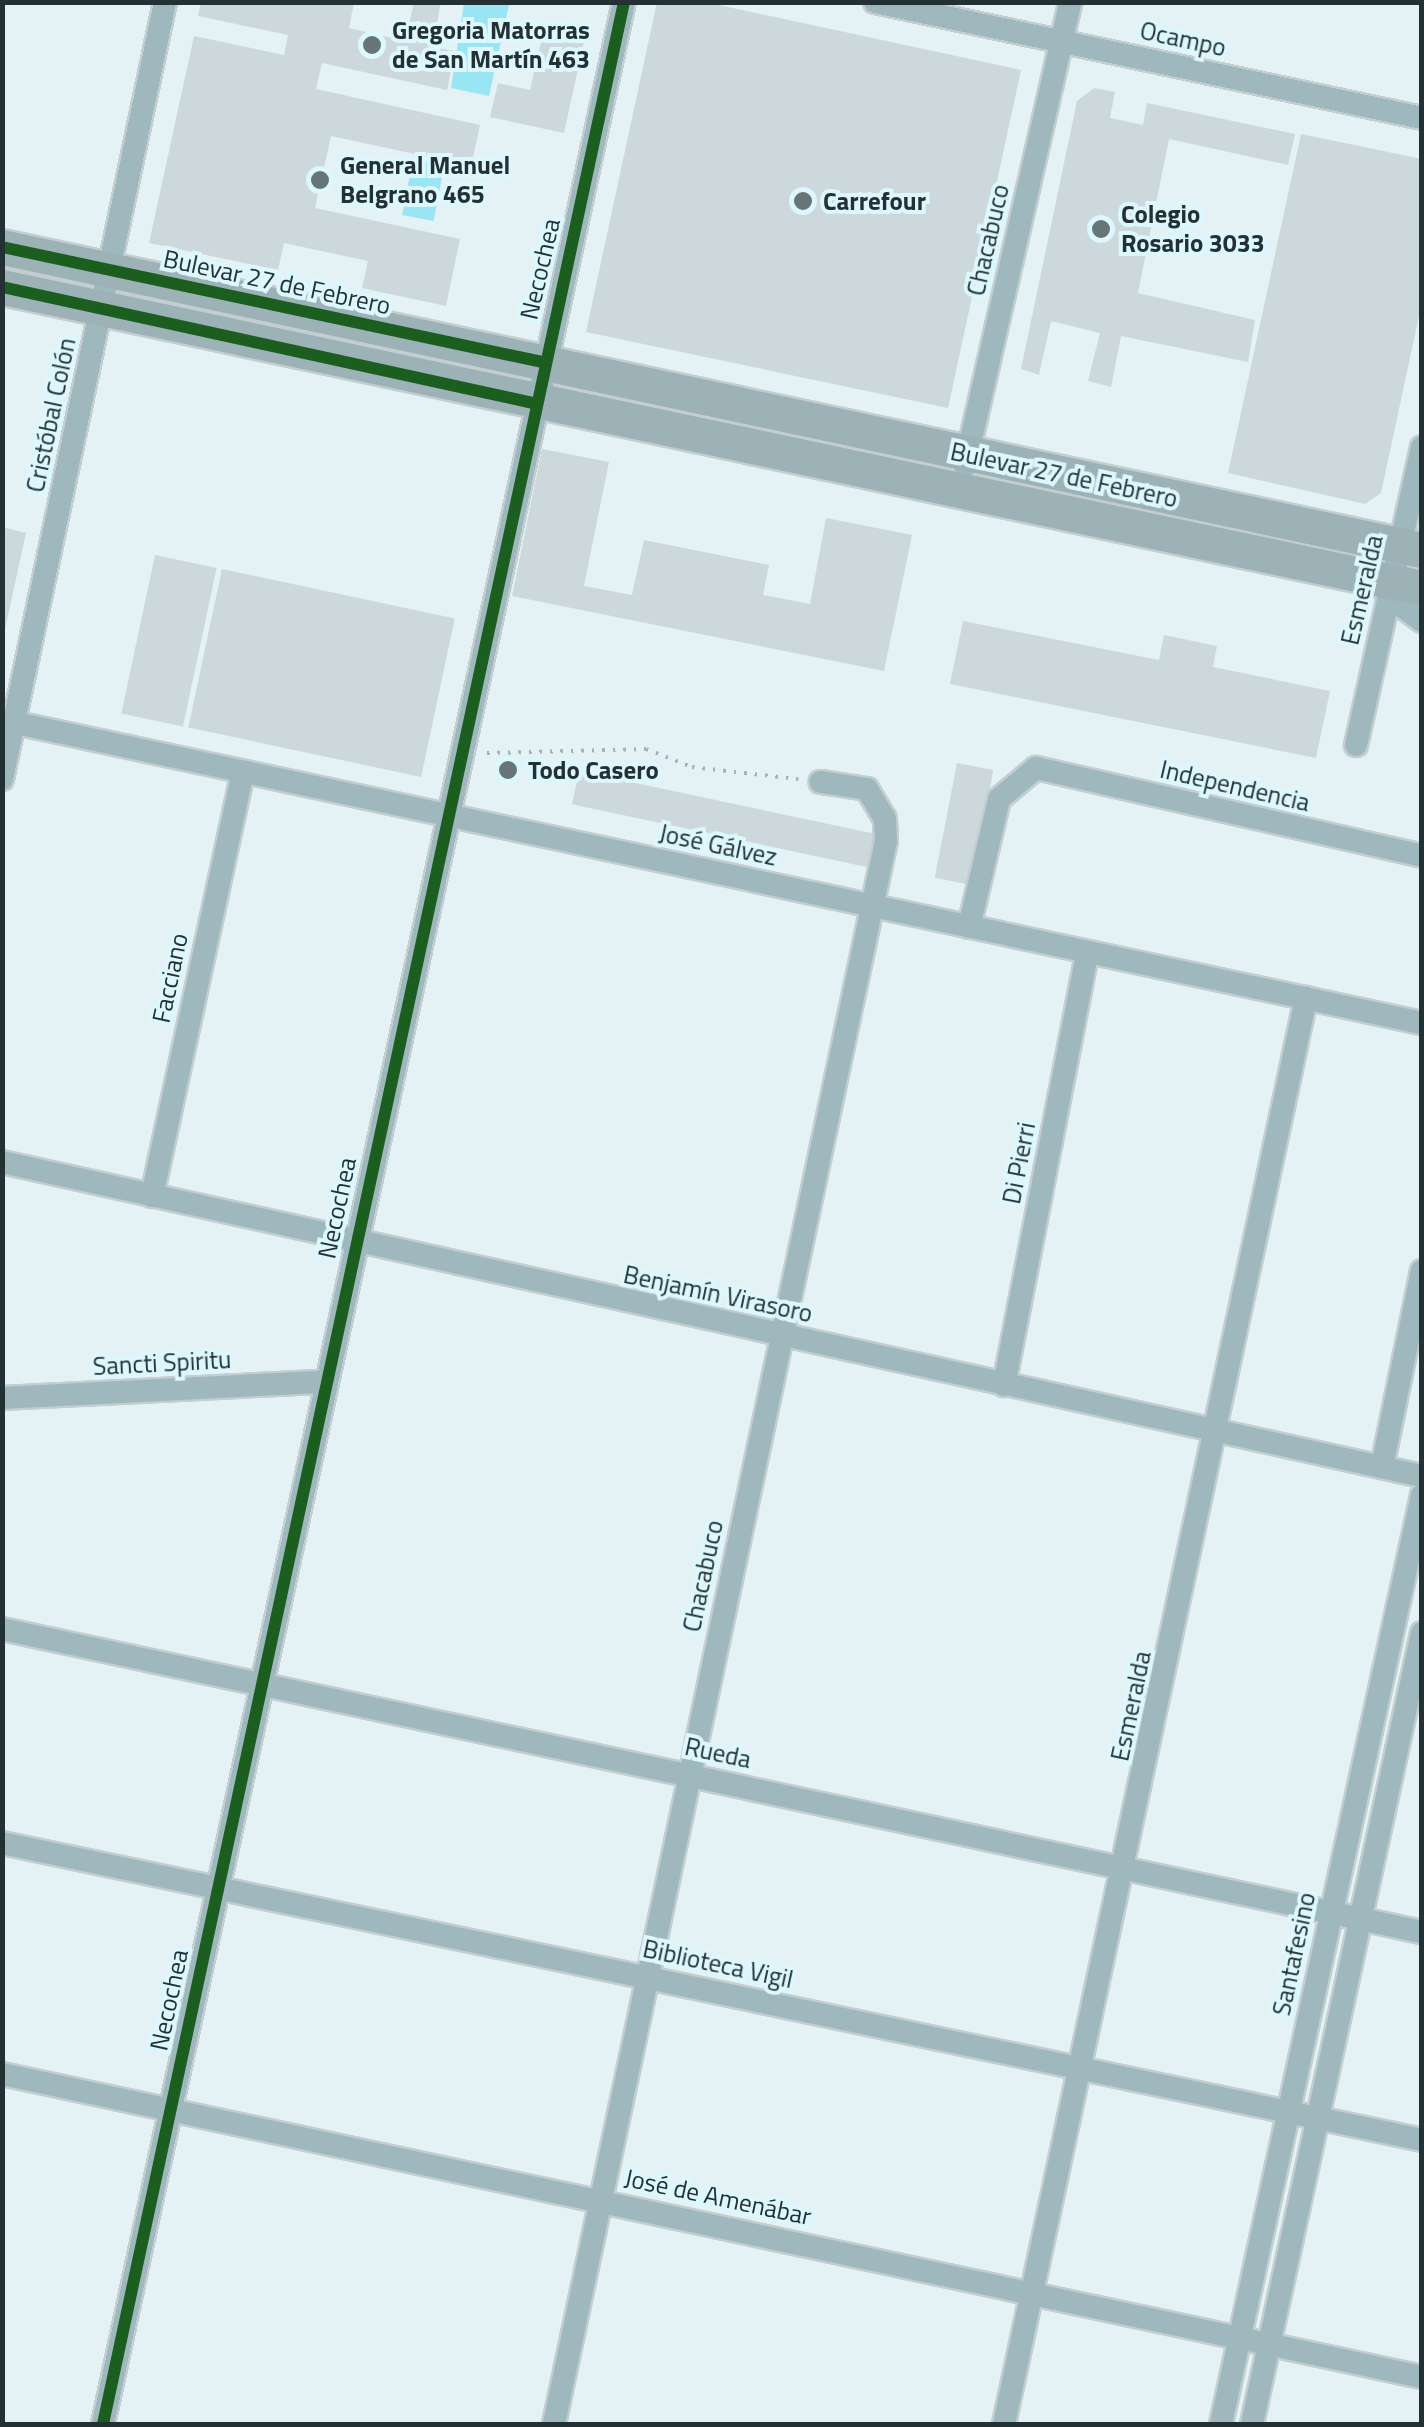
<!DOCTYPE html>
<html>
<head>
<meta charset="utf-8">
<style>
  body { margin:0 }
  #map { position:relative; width:1424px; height:2427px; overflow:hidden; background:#e4f2f5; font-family:"Titillium Web",sans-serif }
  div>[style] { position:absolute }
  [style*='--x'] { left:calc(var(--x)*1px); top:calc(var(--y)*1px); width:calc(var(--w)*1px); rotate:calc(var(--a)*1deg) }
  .green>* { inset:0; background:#9ae5f4; transform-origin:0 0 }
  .building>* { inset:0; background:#ccd8db; transform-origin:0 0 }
  .path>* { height:4px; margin-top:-2px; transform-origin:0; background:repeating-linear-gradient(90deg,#a2b4b8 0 2.5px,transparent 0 10.5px) }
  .roads { filter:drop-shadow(2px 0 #c3ced1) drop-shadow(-2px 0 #c3ced1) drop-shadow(0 2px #c3ced1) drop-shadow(0 -2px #c3ced1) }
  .street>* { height:22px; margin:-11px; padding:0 11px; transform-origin:11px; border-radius:11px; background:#9eb8be }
  .primary>* { height:35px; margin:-17.5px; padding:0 17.5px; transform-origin:17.5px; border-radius:17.5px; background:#9db2b6 }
  .cycleway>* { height:12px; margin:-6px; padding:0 6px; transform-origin:6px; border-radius:6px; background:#1b5e20 }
  .dots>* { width:28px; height:28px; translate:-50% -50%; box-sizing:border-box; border:5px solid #dcf7fd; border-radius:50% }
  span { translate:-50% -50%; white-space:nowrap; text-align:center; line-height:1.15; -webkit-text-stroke:8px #dcf7fd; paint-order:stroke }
  .poi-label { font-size:25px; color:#243134; font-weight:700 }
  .left { translate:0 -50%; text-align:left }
  .street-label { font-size:25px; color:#243134 }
  .frame { position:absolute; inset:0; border:5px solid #243134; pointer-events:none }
</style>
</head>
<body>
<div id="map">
  <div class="green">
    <div style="clip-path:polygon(464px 3px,509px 5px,489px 96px,451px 88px)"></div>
    <div style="left:413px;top:159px;width:32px;height:57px;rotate:11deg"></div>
  </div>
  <div class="building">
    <div style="clip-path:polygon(201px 2px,354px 2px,349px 28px,405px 41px,414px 2px,441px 2px,432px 47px,455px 51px,447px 90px,322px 63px,316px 89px,480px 125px,471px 166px,331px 136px,315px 208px,460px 239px,446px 306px,362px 288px,368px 261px,284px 243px,278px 270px,149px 243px,194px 36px,284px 55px,288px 35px,198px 16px)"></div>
    <div style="clip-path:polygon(657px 2px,705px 2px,1021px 70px,948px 408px,586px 332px)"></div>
    <div style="clip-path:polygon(543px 33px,584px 42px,564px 133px,490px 117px,498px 83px,530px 90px)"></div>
    <div style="clip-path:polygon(1094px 88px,1115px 92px,1110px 118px,1143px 125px,1147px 103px,1295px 134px,1288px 165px,1169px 139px,1138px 293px,1255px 320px,1248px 362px,1121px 336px,1111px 387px,1088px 381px,1100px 333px,1051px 321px,1039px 375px,1021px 369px,1077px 101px)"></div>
    <div style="clip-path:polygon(1301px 134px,1422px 159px,1422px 302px,1381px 493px,1365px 504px,1228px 473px)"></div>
    <div style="clip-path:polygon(542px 449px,609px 462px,584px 586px,632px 595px,644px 540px,769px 565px,763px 595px,810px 604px,826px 518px,912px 535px,884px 671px,512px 596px)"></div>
    <div style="clip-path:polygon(2px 527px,26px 533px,4px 634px,2px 633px)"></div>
    <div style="left:155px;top:555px;width:63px;height:162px;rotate:12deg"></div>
    <div style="left:222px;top:569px;width:238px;height:162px;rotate:12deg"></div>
    <div style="clip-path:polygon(963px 621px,1159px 660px,1164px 635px,1217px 646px,1213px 667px,1330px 691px,1316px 758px,950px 684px)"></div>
    <div style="left:957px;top:763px;width:37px;height:117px;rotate:11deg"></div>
    <div style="left:579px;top:771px;width:306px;height:34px;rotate:12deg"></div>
  </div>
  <div class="path">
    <div style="--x:487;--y:753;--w:159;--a:-1.4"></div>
    <div style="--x:646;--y:749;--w:49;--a:21.4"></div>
    <div style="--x:692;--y:767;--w:107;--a:6.5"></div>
  </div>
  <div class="roads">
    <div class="street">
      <div style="--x:875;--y:2;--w:559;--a:11.97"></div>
      <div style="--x:965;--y:466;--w:476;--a:-77.2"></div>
      <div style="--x:1389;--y:597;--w:41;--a:36"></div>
      <div style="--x:2;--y:720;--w:1452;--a:12.05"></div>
      <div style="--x:1356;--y:745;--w:305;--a:-77.5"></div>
      <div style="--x:2;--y:779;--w:794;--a:-78.15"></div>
      <div style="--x:969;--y:927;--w:131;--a:-76.8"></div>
      <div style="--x:999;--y:799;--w:48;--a:-40"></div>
      <div style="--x:1036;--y:768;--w:396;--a:12.8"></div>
      <div style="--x:2;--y:1162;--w:1454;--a:12.47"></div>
      <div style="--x:152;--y:1196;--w:434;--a:-77.9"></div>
      <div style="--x:1004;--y:1385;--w:441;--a:-79.1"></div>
      <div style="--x:2;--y:1398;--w:321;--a:-2.9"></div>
      <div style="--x:1382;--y:1467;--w:200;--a:-78.5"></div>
      <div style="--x:2;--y:1629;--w:1452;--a:12.05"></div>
      <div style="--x:2;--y:1843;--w:1451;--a:11.81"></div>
      <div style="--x:2;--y:2074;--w:1452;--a:12.05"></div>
      <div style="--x:103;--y:2424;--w:2477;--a:-77.86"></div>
      <div style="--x:554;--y:2424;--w:1618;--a:-78.16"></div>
      <div style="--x:886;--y:840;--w:21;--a:-93"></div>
      <div style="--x:885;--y:819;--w:35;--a:-121"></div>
      <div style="--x:867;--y:789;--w:47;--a:-171.3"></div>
      <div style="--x:1004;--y:2424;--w:1458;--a:-78.04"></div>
      <div style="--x:1221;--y:2424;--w:950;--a:-77.79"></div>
      <div style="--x:1252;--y:2424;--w:809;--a:-77.87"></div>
    </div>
    <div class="primary">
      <div style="--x:2;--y:247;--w:1452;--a:12.05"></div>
      <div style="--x:2;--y:287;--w:1452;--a:11.97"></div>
    </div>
  </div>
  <div class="cycleway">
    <div style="--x:2;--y:247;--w:552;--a:12.02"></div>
    <div style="--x:2;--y:287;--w:544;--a:12.32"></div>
    <div style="--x:103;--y:2424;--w:2477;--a:-77.86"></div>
  </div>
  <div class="dots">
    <div style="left:372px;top:45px;background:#677578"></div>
    <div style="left:320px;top:180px;background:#677578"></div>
    <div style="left:803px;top:201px;background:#677578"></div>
    <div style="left:1101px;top:229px;background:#677578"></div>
    <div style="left:508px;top:770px;background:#677578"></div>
  </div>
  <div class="poi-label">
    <span class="left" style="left:392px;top:45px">Gregoria Matorras<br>de San Martín 463</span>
    <span class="left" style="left:340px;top:180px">General Manuel<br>Belgrano 465</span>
    <span class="left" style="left:823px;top:201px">Carrefour</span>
    <span class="left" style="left:1121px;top:229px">Colegio<br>Rosario 3033</span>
    <span class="left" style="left:528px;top:770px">Todo Casero</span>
  </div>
  <div class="street-label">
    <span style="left:1183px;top:39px;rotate:12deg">Ocampo</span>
    <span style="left:988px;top:240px;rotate:-77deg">Chacabuco</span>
    <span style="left:540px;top:269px;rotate:-77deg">Necochea</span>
    <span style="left:277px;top:282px;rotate:12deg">Bulevar 27 de Febrero</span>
    <span style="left:51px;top:415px;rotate:-78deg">Cristóbal Colón</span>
    <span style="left:1064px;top:475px;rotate:12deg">Bulevar 27 de Febrero</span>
    <span style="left:1362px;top:590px;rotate:-77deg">Esmeralda</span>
    <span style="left:1235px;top:786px;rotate:13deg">Independencia</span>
    <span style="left:718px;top:845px;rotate:12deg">José Gálvez</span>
    <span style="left:170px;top:978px;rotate:-78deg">Facciano</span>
    <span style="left:1019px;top:1163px;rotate:-79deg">Di Pierri</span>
    <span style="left:337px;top:1208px;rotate:-78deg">Necochea</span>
    <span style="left:718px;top:1294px;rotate:12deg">Benjamín Virasoro</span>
    <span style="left:162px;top:1363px;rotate:-3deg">Sancti Spiritu</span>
    <span style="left:703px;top:1576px;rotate:-78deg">Chacabuco</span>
    <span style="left:1131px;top:1706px;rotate:-78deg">Esmeralda</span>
    <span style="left:718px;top:1753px;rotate:12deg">Rueda</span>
    <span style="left:1294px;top:1954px;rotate:-78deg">Santafesino</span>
    <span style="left:718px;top:1964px;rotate:12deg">Biblioteca Vigil</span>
    <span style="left:169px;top:2000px;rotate:-78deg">Necochea</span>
    <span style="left:718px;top:2197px;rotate:12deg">José de Amenábar</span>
  </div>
  <div class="frame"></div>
</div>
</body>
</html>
